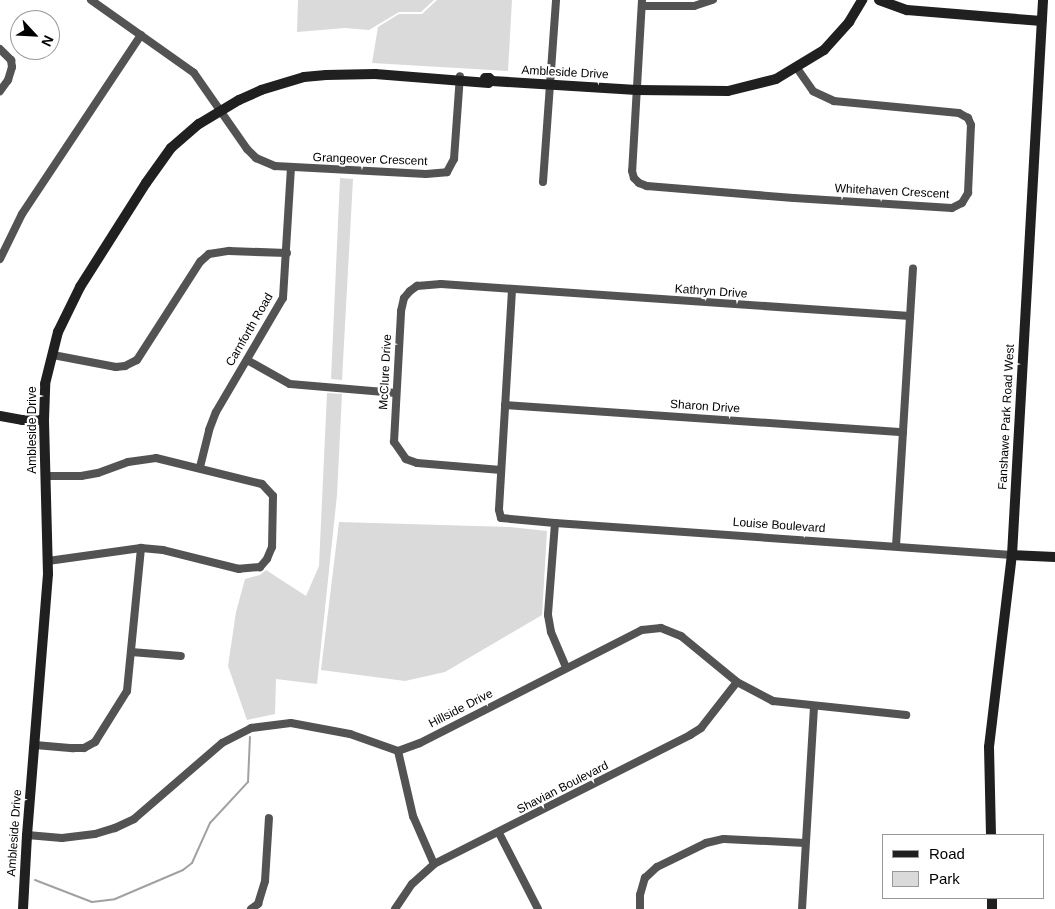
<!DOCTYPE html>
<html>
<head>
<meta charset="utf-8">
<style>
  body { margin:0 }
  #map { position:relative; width:1055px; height:909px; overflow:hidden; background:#fff; font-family:Arial,sans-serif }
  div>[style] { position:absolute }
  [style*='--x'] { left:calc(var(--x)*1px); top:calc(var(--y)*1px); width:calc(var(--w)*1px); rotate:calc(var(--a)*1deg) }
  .green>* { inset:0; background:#dadada }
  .stream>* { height:2px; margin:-1px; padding:0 1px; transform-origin:1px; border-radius:1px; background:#a1a1a1 }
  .street>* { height:8px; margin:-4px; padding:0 4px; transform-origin:4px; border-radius:4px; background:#535353 }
  .secondary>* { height:10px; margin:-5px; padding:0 5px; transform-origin:5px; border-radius:5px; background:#202020 }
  span { translate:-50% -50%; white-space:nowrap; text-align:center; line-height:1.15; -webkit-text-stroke:4.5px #fff; paint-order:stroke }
  .street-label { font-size:12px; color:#000 }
  .legend { position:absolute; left:882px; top:834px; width:162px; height:65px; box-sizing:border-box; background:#fff; border:1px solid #999; margin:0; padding:6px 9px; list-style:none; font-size:15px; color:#000 }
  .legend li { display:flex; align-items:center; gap:10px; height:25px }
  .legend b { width:25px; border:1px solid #999 }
  .north { position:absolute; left:10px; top:10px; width:50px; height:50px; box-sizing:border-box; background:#fff; border:1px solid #999; border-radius:50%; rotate:115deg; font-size:14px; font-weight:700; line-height:20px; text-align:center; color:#000 }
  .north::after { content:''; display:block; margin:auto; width:18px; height:22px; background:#000; clip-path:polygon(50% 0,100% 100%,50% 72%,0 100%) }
</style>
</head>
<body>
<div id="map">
  <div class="green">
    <div style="clip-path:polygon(298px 0,434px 0,421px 12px,399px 12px,369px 30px,345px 28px,297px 32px)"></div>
    <div style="clip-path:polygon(437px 0,512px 0,508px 71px,372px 63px,378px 27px,399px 14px,422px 14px)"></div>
    <div style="clip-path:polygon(340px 178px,353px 179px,342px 380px,331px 379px)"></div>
    <div style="clip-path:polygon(327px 393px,342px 394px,337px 495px,317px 684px,276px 679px,275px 714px,247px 720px,228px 666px,236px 612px,245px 579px,260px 575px,266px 570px,306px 596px,319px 566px)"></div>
    <div style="clip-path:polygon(339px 522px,510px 527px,547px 531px,542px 615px,445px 672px,405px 681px,321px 670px)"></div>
  </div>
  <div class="stream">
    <div style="--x:35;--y:880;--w:61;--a:21.1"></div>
    <div style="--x:92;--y:902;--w:23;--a:-7"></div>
    <div style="--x:115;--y:899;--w:74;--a:-23.1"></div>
    <div style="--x:183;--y:870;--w:11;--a:-38"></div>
    <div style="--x:192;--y:863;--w:44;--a:-65.8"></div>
    <div style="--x:210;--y:823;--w:56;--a:-47.2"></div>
    <div style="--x:248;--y:782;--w:45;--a:-87.5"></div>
  </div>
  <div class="street">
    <div style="--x:91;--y:0;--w:126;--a:35.3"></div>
    <div style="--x:194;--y:73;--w:93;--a:55.1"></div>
    <div style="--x:247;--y:149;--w:13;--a:45"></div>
    <div style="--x:256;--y:158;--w:21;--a:23"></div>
    <div style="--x:275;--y:166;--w:151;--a:3"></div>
    <div style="--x:426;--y:174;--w:21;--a:-5"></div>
    <div style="--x:447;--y:172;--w:15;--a:-62"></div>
    <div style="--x:454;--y:159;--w:83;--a:-85.9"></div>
    <div style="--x:642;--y:0;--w:171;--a:93.3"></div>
    <div style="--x:632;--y:171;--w:7;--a:74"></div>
    <div style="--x:634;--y:178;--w:7;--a:45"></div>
    <div style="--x:639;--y:183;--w:9;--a:21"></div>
    <div style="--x:647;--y:186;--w:147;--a:4.7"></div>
    <div style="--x:794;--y:198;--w:158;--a:3.6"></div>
    <div style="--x:952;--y:208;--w:11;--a:-27"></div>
    <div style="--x:962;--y:203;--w:12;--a:-59"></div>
    <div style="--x:968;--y:193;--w:68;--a:-87.5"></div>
    <div style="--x:971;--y:125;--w:8;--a:-113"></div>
    <div style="--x:968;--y:118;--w:10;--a:-151"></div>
    <div style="--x:959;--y:113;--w:126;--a:-174.5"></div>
    <div style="--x:834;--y:101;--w:23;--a:-155"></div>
    <div style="--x:813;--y:91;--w:29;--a:-125"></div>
    <div style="--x:642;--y:6;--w:52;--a:0"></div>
    <div style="--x:694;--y:6;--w:20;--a:-18"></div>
    <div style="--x:0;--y:49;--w:16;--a:45"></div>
    <div style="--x:11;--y:60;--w:7;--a:82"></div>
    <div style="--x:12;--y:67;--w:14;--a:107"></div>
    <div style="--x:8;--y:80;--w:14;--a:126"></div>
    <div style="--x:543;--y:182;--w:182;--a:-85.9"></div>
    <div style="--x:0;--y:259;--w:50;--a:-63.9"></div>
    <div style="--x:22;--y:214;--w:215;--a:-56.4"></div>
    <div style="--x:512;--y:290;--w:220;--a:93.4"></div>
    <div style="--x:499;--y:510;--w:8;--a:76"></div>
    <div style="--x:501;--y:518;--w:54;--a:5.3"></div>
    <div style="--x:555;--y:523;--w:458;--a:4"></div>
    <div style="--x:53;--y:355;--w:64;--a:10.8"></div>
    <div style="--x:116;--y:367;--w:9;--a:-6"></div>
    <div style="--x:125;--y:366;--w:13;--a:-27"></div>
    <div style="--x:137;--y:360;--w:117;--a:-57.3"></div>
    <div style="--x:200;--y:262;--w:12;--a:-42"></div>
    <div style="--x:209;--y:254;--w:20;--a:-9"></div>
    <div style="--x:229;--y:251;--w:58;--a:2"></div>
    <div style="--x:247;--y:360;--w:49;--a:29.2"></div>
    <div style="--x:290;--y:384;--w:106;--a:4.9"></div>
    <div style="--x:505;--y:405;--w:399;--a:3.9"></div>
    <div style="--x:200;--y:467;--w:38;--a:-76"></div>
    <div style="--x:209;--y:430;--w:19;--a:-69"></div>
    <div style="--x:216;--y:412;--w:132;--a:-59.6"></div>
    <div style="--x:283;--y:298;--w:131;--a:-86.5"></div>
    <div style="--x:501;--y:470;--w:84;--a:-175.2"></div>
    <div style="--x:417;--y:463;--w:12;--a:-160"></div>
    <div style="--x:406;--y:459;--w:21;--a:-125"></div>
    <div style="--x:394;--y:442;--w:131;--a:-86.9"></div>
    <div style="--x:401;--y:311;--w:13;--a:-77"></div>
    <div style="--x:404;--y:298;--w:9;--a:-49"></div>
    <div style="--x:410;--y:291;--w:9;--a:-36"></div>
    <div style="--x:417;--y:286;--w:24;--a:-5"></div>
    <div style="--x:441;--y:284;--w:470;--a:3.9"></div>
    <div style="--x:46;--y:476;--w:35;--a:0"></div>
    <div style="--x:81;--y:476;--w:17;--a:-10"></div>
    <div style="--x:98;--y:473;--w:32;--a:-20"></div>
    <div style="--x:128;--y:462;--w:28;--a:-8"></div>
    <div style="--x:156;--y:458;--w:109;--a:13.8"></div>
    <div style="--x:262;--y:484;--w:16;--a:47"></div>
    <div style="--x:273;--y:496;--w:51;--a:91.1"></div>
    <div style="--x:272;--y:547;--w:13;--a:113"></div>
    <div style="--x:267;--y:559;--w:11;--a:131"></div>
    <div style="--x:260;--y:567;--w:21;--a:175"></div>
    <div style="--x:239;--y:569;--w:78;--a:-166"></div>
    <div style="--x:163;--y:550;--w:22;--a:-175"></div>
    <div style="--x:141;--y:548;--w:94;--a:172"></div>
    <div style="--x:555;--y:523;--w:92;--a:94.4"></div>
    <div style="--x:548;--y:615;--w:17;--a:80"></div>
    <div style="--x:551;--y:632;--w:39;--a:67"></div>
    <div style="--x:896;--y:546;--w:278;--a:-86.5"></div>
    <div style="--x:131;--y:652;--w:50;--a:4.6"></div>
    <div style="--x:35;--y:745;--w:38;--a:5"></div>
    <div style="--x:73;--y:748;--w:11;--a:0"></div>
    <div style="--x:84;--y:748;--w:13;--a:-29"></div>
    <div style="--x:95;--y:742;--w:60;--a:-57.9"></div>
    <div style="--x:127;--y:691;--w:144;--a:-84.4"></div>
    <div style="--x:398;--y:751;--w:67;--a:77"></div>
    <div style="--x:413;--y:816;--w:52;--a:66.4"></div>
    <div style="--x:499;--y:833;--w:85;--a:62.8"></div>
    <div style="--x:27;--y:835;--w:35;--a:5"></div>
    <div style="--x:62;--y:838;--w:33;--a:-7"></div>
    <div style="--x:95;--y:834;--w:21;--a:-17"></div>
    <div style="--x:115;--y:828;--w:21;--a:-25"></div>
    <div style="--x:134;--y:819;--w:116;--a:-40.8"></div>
    <div style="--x:222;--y:743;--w:33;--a:-27"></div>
    <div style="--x:251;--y:728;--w:40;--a:-7.1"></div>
    <div style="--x:291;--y:723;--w:60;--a:10.6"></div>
    <div style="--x:350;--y:734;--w:51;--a:19.5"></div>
    <div style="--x:398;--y:751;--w:23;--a:-20"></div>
    <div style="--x:420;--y:743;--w:249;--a:-27"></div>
    <div style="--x:642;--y:630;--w:19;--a:-6"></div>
    <div style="--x:661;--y:628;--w:22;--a:22"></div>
    <div style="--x:681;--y:636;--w:72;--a:39.4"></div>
    <div style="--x:737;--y:682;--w:41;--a:27.8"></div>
    <div style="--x:773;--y:701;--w:134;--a:6"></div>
    <div style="--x:251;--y:909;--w:9;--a:-36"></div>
    <div style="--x:258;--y:904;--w:24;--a:-73"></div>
    <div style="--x:265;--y:881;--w:63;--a:-86.4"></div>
    <div style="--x:395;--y:909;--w:30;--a:-56"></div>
    <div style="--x:412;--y:884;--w:30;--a:-42"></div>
    <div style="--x:434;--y:864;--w:287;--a:-26.7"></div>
    <div style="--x:690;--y:735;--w:13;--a:-32"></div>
    <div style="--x:701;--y:728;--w:58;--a:-52"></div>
    <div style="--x:640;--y:909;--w:14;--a:-90"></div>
    <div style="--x:640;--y:895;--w:18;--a:-74"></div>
    <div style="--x:645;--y:878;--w:16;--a:-43"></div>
    <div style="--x:657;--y:867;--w:55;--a:-26.1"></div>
    <div style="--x:706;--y:843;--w:18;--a:-13"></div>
    <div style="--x:724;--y:839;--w:81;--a:2.8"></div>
    <div style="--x:802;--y:909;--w:203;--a:-86.6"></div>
  </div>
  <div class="secondary">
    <div style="--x:879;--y:0;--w:30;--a:20"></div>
    <div style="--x:907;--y:10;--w:135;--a:4.7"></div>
    <div style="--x:485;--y:78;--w:4;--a:0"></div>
    <div style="--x:489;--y:78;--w:4;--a:45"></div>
    <div style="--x:492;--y:81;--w:145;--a:3.6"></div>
    <div style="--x:637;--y:90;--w:91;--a:0.6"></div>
    <div style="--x:728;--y:91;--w:49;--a:-14"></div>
    <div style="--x:776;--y:79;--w:56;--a:-31.1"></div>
    <div style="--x:824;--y:50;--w:38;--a:-48"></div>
    <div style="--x:849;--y:22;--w:26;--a:-59"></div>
    <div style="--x:0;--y:416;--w:22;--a:10"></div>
    <div style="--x:22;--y:420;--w:22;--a:0"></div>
    <div style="--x:1012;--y:555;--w:43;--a:2.7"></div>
    <div style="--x:991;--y:835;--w:88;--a:-91.3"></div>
    <div style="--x:989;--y:747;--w:193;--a:-83.2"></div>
    <div style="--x:1012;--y:555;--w:556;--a:-86.8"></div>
    <div style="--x:992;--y:898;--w:11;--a:90"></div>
    <div style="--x:23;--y:909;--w:74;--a:-86.9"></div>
    <div style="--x:27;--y:835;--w:262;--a:-85.4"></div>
    <div style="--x:48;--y:574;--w:154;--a:-91.5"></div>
    <div style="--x:44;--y:420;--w:36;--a:-88"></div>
    <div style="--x:45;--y:384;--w:54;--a:-76"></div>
    <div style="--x:58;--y:332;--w:50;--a:-63.9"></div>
    <div style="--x:80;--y:287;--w:123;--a:-57.6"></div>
    <div style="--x:146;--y:183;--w:43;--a:-54.5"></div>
    <div style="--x:171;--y:148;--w:37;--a:-41"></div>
    <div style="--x:199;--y:124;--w:47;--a:-31"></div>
    <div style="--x:239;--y:100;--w:24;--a:-24"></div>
    <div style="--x:261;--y:90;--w:45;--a:-16.8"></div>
    <div style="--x:304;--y:77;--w:22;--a:-5"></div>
    <div style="--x:326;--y:75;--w:49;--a:-1.2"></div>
    <div style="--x:375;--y:74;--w:114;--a:4.5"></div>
  </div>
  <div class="street-label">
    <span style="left:565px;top:73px;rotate:3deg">Ambleside Drive</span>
    <span style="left:370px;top:160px;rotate:2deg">Grangeover Crescent</span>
    <span style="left:892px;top:192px;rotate:3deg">Whitehaven Crescent</span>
    <span style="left:711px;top:292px;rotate:4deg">Kathryn Drive</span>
    <span style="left:250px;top:330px;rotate:-60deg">Carnforth Road</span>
    <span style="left:386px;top:372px;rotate:-87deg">McClure Drive</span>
    <span style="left:705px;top:407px;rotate:4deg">Sharon Drive</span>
    <span style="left:1007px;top:417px;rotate:-87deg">Fanshawe Park Road West</span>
    <span style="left:33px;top:430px;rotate:-90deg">Ambleside Drive</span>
    <span style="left:779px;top:526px;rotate:4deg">Louise Boulevard</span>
    <span style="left:461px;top:709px;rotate:-27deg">Hillside Drive</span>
    <span style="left:563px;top:788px;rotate:-27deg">Shavian Boulevard</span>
    <span style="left:15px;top:833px;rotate:-86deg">Ambleside Drive</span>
  </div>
  <ul class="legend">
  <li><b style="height:6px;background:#202020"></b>Road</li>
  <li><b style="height:14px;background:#dadada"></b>Park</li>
  </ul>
  <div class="north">N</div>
</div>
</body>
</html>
